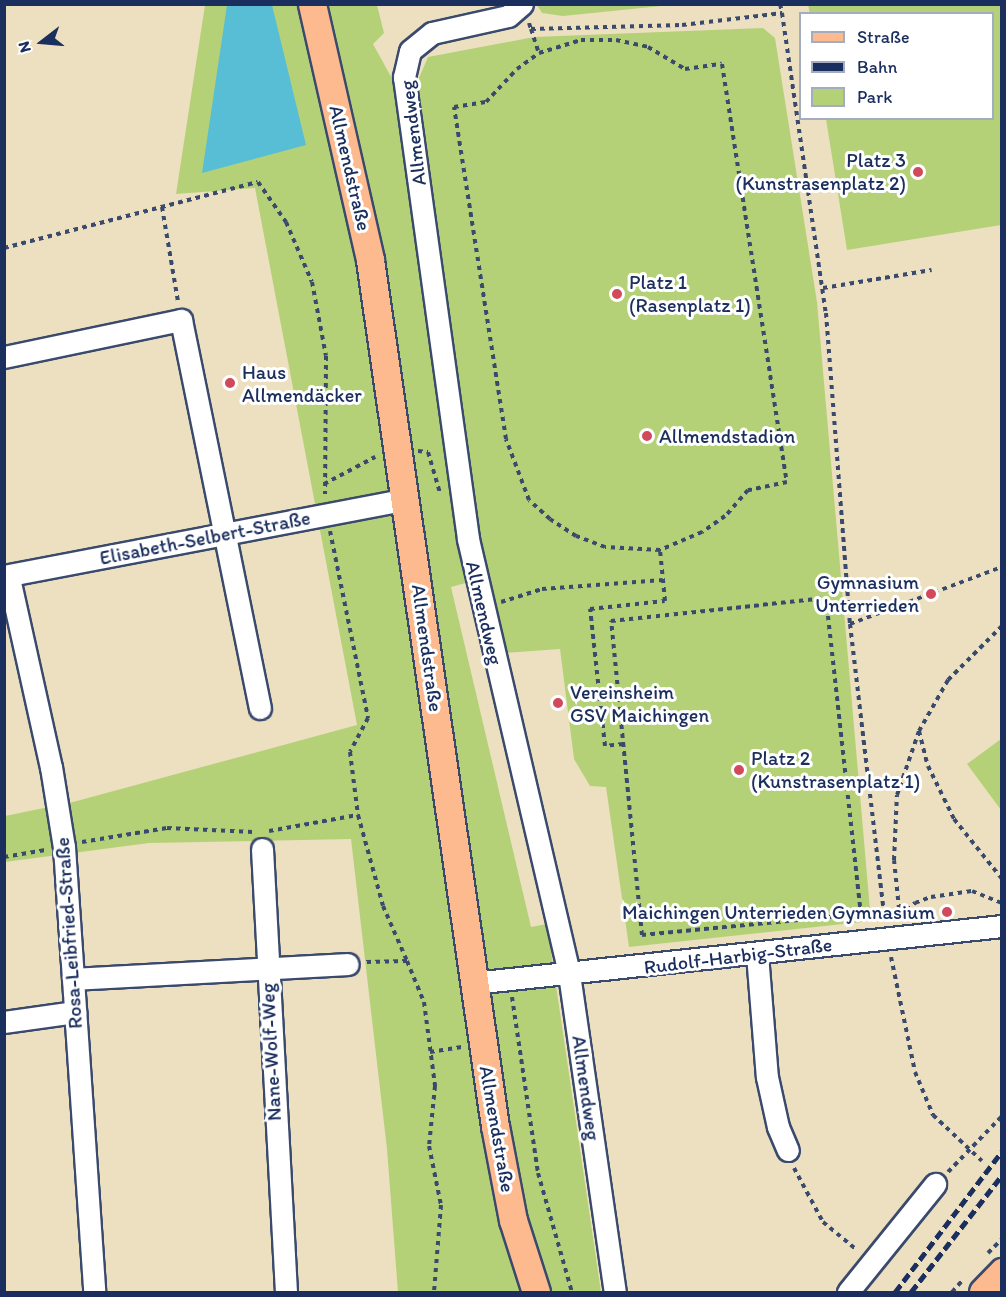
<!DOCTYPE html>
<html>
<head>
<meta charset="utf-8">
<style>
  body { margin:0 }
  #map { position:relative; width:1006px; height:1297px; overflow:hidden; background:#ede0c0; font-family:Itim,sans-serif }
  div>[style] { position:absolute }
  [style*='--x'] { left:calc(var(--x)*1px); top:calc(var(--y)*1px); width:calc(var(--w)*1px); rotate:calc(var(--a)*1deg) }
  .green>* { inset:0; background:#b5d178 }
  .water>* { inset:0; background:#58bed5 }
  .path>* { height:4px; margin-top:-2px; transform-origin:0; background:repeating-linear-gradient(90deg,#3a4a6d 0 4.5px,transparent 0 9px) }
  .roads { filter:drop-shadow(2px 0 #3a4a6d) drop-shadow(-2px 0 #3a4a6d) drop-shadow(0 2px #3a4a6d) drop-shadow(0 -2px #3a4a6d) }
  .minor>* { height:21px; margin:-10.5px; padding:0 10.5px; transform-origin:10.5px; border-radius:10.5px; background:#fff }
  .major>* { height:27px; margin:-13.5px; padding:0 13.5px; transform-origin:13.5px; border-radius:13.5px; background:#fcba8e }
  .rail>* { height:4.5px; margin-top:-2.25px; transform-origin:0; background:repeating-linear-gradient(90deg,#1b2f5e 0 9px,transparent 0 13.5px) }
  .dots>* { width:16px; height:16px; translate:-50% -50%; box-sizing:border-box; border:3px solid #fff; border-radius:50% }
  span { translate:-50% -50%; white-space:nowrap; text-align:center; line-height:1.15; -webkit-text-stroke:6px #fff; paint-order:stroke }
  .street-label { font-size:20px; color:#1b2f5e }
  .poi-label { font-size:20px; color:#1b2f5e }
  .right { translate:-100% -50%; text-align:right }
  .left { translate:0 -50%; text-align:left }
  .frame { position:absolute; inset:0; border:6px solid #1b2f5e; pointer-events:none }
  .legend { position:absolute; left:799px; top:12px; width:195px; height:108px; box-sizing:border-box; background:#fff; border:2px solid #a4acbf; margin:0; padding:8px 10px; list-style:none; font-size:18px; color:#1b2f5e }
  .legend li { display:flex; align-items:center; gap:12px; height:30px }
  .legend b { width:30px; border:2px solid #a4acbf }
  .north { position:absolute; left:12px; top:12px; width:60px; height:60px; -webkit-text-stroke:4px #fff; paint-order:stroke; rotate:254deg; font-size:16px; font-weight:700; line-height:24px; text-align:center; color:#1b2f5e }
  .north::after { content:''; display:block; margin:auto; width:21px; height:27px; background:#1b2f5e; clip-path:polygon(50% 0,100% 100%,50% 72%,0 100%) }
</style>
</head>
<body>
<div id="map">
  <div class="green">
    <div style="clip-path:polygon(205px 5px,377px 5px,384px 33px,373px 44px,400px 93px,454px 519px,469px 582px,451px 587px,531px 927px,547px 924px,601px 1292px,551px 1292px,548px 1287px,537px 1292px,398px 1292px,387px 1149px,351px 839px,149px 843px,5px 862px,5px 816px,73px 802px,357px 725px,255px 188px,176px 194px)"></div>
    <div style="clip-path:polygon(537px 5px,671px 5px,563px 16px,542px 13px)"></div>
    <div style="clip-path:polygon(808px 5px,1001px 5px,1001px 225px,847px 250px,826px 119px,992px 118px,992px 14px,810px 14px)"></div>
    <div style="clip-path:polygon(763px 28px,775px 38px,817px 302px,871px 921px,629px 947px,606px 787px,590px 786px,574px 759px,560px 649px,506px 653px,485px 569px,416px 85px,428px 57px,534px 37px)"></div>
    <div style="clip-path:polygon(1001px 739px,1001px 810px,967px 764px)"></div>
  </div>
  <div class="water">
    <div style="clip-path:polygon(227px 5px,272px 5px,306px 145px,202px 173px)"></div>
  </div>
  <div class="path">
    <div style="--x:780;--y:4;--w:9;--a:77"></div>
    <div style="--x:529;--y:23;--w:6;--a:72"></div>
    <div style="--x:531;--y:29;--w:151;--a:-1.5"></div>
    <div style="--x:682;--y:25;--w:101;--a:-6.8"></div>
    <div style="--x:782;--y:13;--w:303;--a:81.7"></div>
    <div style="--x:826;--y:313;--w:312;--a:85.6"></div>
    <div style="--x:850;--y:624;--w:298;--a:83.3"></div>
    <div style="--x:531;--y:29;--w:25;--a:72"></div>
    <div style="--x:581;--y:40;--w:35;--a:0"></div>
    <div style="--x:616;--y:40;--w:33;--a:12"></div>
    <div style="--x:648;--y:47;--w:43;--a:30.7"></div>
    <div style="--x:685;--y:69;--w:37;--a:-8"></div>
    <div style="--x:722;--y:64;--w:423;--a:81.2"></div>
    <div style="--x:787;--y:482;--w:40;--a:168"></div>
    <div style="--x:748;--y:490;--w:35;--a:131"></div>
    <div style="--x:725;--y:516;--w:28;--a:145"></div>
    <div style="--x:702;--y:532;--w:46;--a:156.8"></div>
    <div style="--x:660;--y:550;--w:55;--a:-176.9"></div>
    <div style="--x:605;--y:547;--w:31;--a:-159"></div>
    <div style="--x:576;--y:536;--w:31;--a:-147"></div>
    <div style="--x:550;--y:519;--w:28;--a:-138"></div>
    <div style="--x:529;--y:500;--w:65;--a:-110.7"></div>
    <div style="--x:506;--y:439;--w:336;--a:-98.9"></div>
    <div style="--x:454;--y:107;--w:32;--a:-9"></div>
    <div style="--x:486;--y:102;--w:45;--a:-46.8"></div>
    <div style="--x:517;--y:69;--w:27;--a:-36"></div>
    <div style="--x:539;--y:53;--w:44;--a:-17.2"></div>
    <div style="--x:162;--y:207;--w:96;--a:80.4"></div>
    <div style="--x:4;--y:248;--w:262;--a:-14.6"></div>
    <div style="--x:258;--y:182;--w:49;--a:55"></div>
    <div style="--x:286;--y:222;--w:65;--a:66.6"></div>
    <div style="--x:312;--y:282;--w:75;--a:79.3"></div>
    <div style="--x:326;--y:356;--w:138;--a:90.4"></div>
    <div style="--x:823;--y:288;--w:110;--a:-9.4"></div>
    <div style="--x:418;--y:451;--w:10;--a:6"></div>
    <div style="--x:428;--y:452;--w:43;--a:73.7"></div>
    <div style="--x:324;--y:484;--w:58;--a:-27.9"></div>
    <div style="--x:330;--y:531;--w:191;--a:78.5"></div>
    <div style="--x:368;--y:718;--w:38;--a:118"></div>
    <div style="--x:350;--y:752;--w:64;--a:82.8"></div>
    <div style="--x:826;--y:598;--w:318;--a:83.7"></div>
    <div style="--x:861;--y:914;--w:220;--a:174.5"></div>
    <div style="--x:642;--y:935;--w:316;--a:-95.6"></div>
    <div style="--x:611;--y:621;--w:216;--a:-6.1"></div>
    <div style="--x:501;--y:602;--w:43;--a:-17.6"></div>
    <div style="--x:542;--y:589;--w:121;--a:-4.3"></div>
    <div style="--x:850;--y:624;--w:162;--a:-20.6"></div>
    <div style="--x:919;--y:731;--w:36;--a:76"></div>
    <div style="--x:928;--y:766;--w:59;--a:63.9"></div>
    <div style="--x:954;--y:819;--w:77;--a:51.3"></div>
    <div style="--x:623;--y:744;--w:18;--a:174"></div>
    <div style="--x:605;--y:746;--w:138;--a:-96.2"></div>
    <div style="--x:590;--y:609;--w:75;--a:-6.1"></div>
    <div style="--x:665;--y:601;--w:51;--a:-95.6"></div>
    <div style="--x:269;--y:831;--w:90;--a:-10.2"></div>
    <div style="--x:358;--y:815;--w:94;--a:74.6"></div>
    <div style="--x:383;--y:906;--w:60;--a:66.4"></div>
    <div style="--x:407;--y:961;--w:41;--a:178.6"></div>
    <div style="--x:82;--y:842;--w:86;--a:-9.4"></div>
    <div style="--x:167;--y:828;--w:86;--a:2.7"></div>
    <div style="--x:4;--y:857;--w:42;--a:-9.7"></div>
    <div style="--x:900;--y:916;--w:20;--a:-41"></div>
    <div style="--x:915;--y:903;--w:17;--a:-21"></div>
    <div style="--x:931;--y:897;--w:41;--a:-8.3"></div>
    <div style="--x:972;--y:891;--w:32;--a:22"></div>
    <div style="--x:900;--y:918;--w:58;--a:-95.9"></div>
    <div style="--x:894;--y:860;--w:65;--a:-87.4"></div>
    <div style="--x:897;--y:795;--w:68;--a:-71"></div>
    <div style="--x:919;--y:731;--w:59;--a:-60.4"></div>
    <div style="--x:948;--y:680;--w:76;--a:-45"></div>
    <div style="--x:891;--y:957;--w:117;--a:78.2"></div>
    <div style="--x:915;--y:1072;--w:47;--a:67.3"></div>
    <div style="--x:933;--y:1115;--w:67;--a:43.2"></div>
    <div style="--x:407;--y:961;--w:44;--a:67.5"></div>
    <div style="--x:424;--y:1002;--w:85;--a:82.5"></div>
    <div style="--x:435;--y:1086;--w:60;--a:95.7"></div>
    <div style="--x:429;--y:1146;--w:60;--a:78.5"></div>
    <div style="--x:441;--y:1205;--w:87;--a:94.6"></div>
    <div style="--x:512;--y:997;--w:178;--a:81.6"></div>
    <div style="--x:538;--y:1173;--w:124;--a:74.1"></div>
    <div style="--x:430;--y:1052;--w:32;--a:-9"></div>
    <div style="--x:794;--y:1168;--w:61;--a:61.8"></div>
    <div style="--x:823;--y:1222;--w:44;--a:39.5"></div>
    <div style="--x:948;--y:1172;--w:78;--a:-46"></div>
    <div style="--x:988;--y:1253;--w:20;--a:-45"></div>
    <div style="--x:952;--y:1292;--w:15;--a:-48"></div>
  </div>
  <div class="roads">
    <div class="minor">
      <div style="--x:522;--y:4;--w:18;--a:139"></div>
      <div style="--x:508;--y:16;--w:78;--a:167.4"></div>
      <div style="--x:432;--y:33;--w:28;--a:141"></div>
      <div style="--x:410;--y:51;--w:27;--a:103"></div>
      <div style="--x:404;--y:77;--w:466;--a:82.1"></div>
      <div style="--x:468;--y:539;--w:447;--a:76.9"></div>
      <div style="--x:569;--y:974;--w:321;--a:81.8"></div>
      <div style="--x:4;--y:357;--w:181;--a:-11.8"></div>
      <div style="--x:181;--y:320;--w:396;--a:78.5"></div>
      <div style="--x:4;--y:576;--w:409;--a:-10.8"></div>
      <div style="--x:9;--y:578;--w:194;--a:77.5"></div>
      <div style="--x:51;--y:767;--w:81;--a:80.8"></div>
      <div style="--x:64;--y:847;--w:446;--a:86.1"></div>
      <div style="--x:262;--y:849;--w:444;--a:86.9"></div>
      <div style="--x:757;--y:954;--w:123;--a:85.4"></div>
      <div style="--x:767;--y:1077;--w:51;--a:77.6"></div>
      <div style="--x:778;--y:1127;--w:25;--a:67"></div>
      <div style="--x:73;--y:979;--w:275;--a:-3.1"></div>
      <div style="--x:473;--y:983;--w:532;--a:-6.15"></div>
      <div style="--x:4;--y:1022;--w:72;--a:-8"></div>
      <div style="--x:848;--y:1292;--w:139;--a:-51.1"></div>
    </div>
    <div class="major">
      <div style="--x:312;--y:4;--w:262;--a:77.2"></div>
      <div style="--x:370;--y:260;--w:875;--a:81.79"></div>
      <div style="--x:495;--y:1126;--w:96;--a:79.2"></div>
      <div style="--x:513;--y:1220;--w:76;--a:72.3"></div>
      <div style="--x:983;--y:1292;--w:28;--a:-46"></div>
    </div>
  </div>
  <div class="rail">
    <div style="--x:895;--y:1292;--w:177;--a:-52.8"></div>
    <div style="--x:911;--y:1292;--w:148;--a:-52.1"></div>
  </div>
  <div class="dots">
    <div style="left:918px;top:172px;background:#d1495b"></div>
    <div style="left:617px;top:294px;background:#d1495b"></div>
    <div style="left:230px;top:383px;background:#d1495b"></div>
    <div style="left:647px;top:436px;background:#d1495b"></div>
    <div style="left:931px;top:594px;background:#d1495b"></div>
    <div style="left:558px;top:703px;background:#d1495b"></div>
    <div style="left:739px;top:770px;background:#d1495b"></div>
    <div style="left:947px;top:912px;background:#d1495b"></div>
  </div>
  <div class="street-label">
    <span style="left:413px;top:133px;rotate:-97deg">Allmendweg</span>
    <span style="left:350px;top:168px;rotate:77deg">Allmendstraße</span>
    <span style="left:205px;top:538px;rotate:-11deg">Elisabeth-Selbert-Straße</span>
    <span style="left:484px;top:613px;rotate:77deg">Allmendweg</span>
    <span style="left:427px;top:648px;rotate:82deg">Allmendstraße</span>
    <span style="left:69px;top:933px;rotate:-94deg">Rosa-Leibfried-Straße</span>
    <span style="left:738px;top:956px;rotate:-7deg">Rudolf-Harbig-Straße</span>
    <span style="left:271px;top:1052px;rotate:-93deg">Nane-Wolf-Weg</span>
    <span style="left:586px;top:1088px;rotate:82deg">Allmendweg</span>
    <span style="left:497px;top:1129px;rotate:80deg">Allmendstraße</span>
  </div>
  <div class="poi-label">
    <span class="right" style="left:906px;top:172px">Platz 3<br>(Kunstrasenplatz 2)</span>
    <span class="left" style="left:629px;top:294px">Platz 1<br>(Rasenplatz 1)</span>
    <span class="left" style="left:242px;top:384px">Haus<br>Allmendäcker</span>
    <span class="left" style="left:659px;top:436px">Allmendstadion</span>
    <span class="right" style="left:919px;top:594px">Gymnasium<br>Unterrieden</span>
    <span class="left" style="left:570px;top:704px">Vereinsheim<br>GSV Maichingen</span>
    <span class="left" style="left:751px;top:770px">Platz 2<br>(Kunstrasenplatz 1)</span>
    <span class="right" style="left:935px;top:912px">Maichingen Unterrieden Gymnasium</span>
  </div>
  <div class="frame"></div>
  <ul class="legend">
  <li><b style="height:8px;background:#fcba8e"></b>Straße</li>
  <li><b style="height:8px;background:#1b2f5e"></b>Bahn</li>
  <li><b style="height:16px;background:#b5d178"></b>Park</li>
  </ul>
  <div class="north">N</div>
</div>
</body>
</html>
